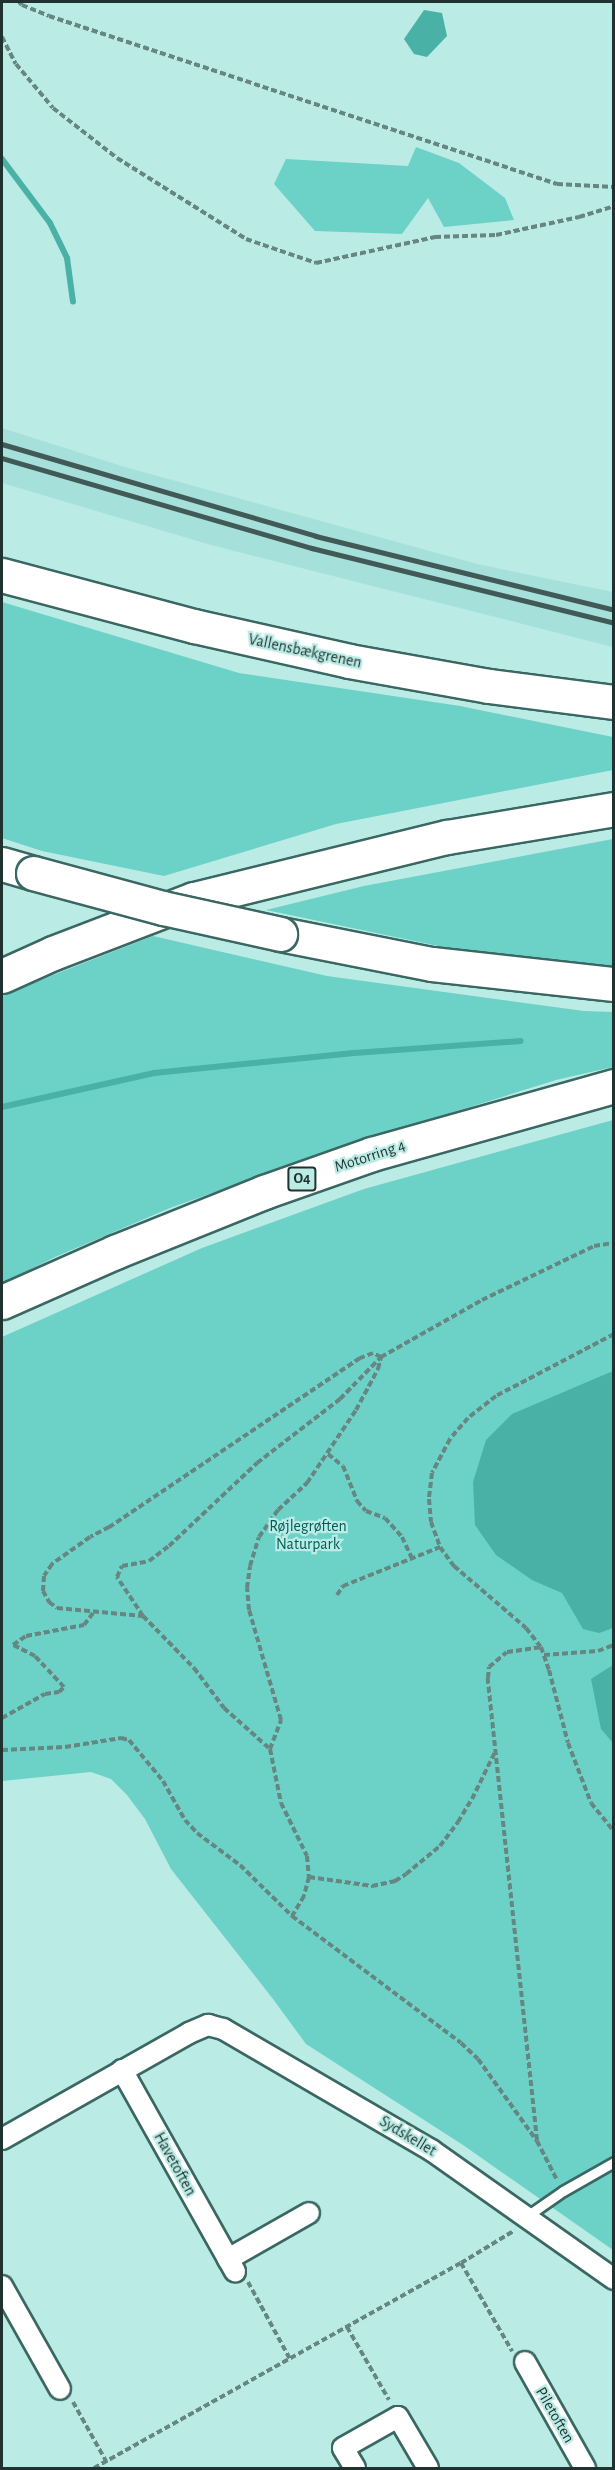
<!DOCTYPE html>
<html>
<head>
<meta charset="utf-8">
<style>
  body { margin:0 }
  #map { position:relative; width:615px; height:2470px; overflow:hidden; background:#bbebe5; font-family:"Alegreya Sans",sans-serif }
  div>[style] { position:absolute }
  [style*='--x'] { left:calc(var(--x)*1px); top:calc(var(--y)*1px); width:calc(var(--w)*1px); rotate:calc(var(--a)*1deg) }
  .built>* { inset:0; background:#a6e0da }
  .green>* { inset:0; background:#6cd1c7 }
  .water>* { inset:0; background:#4ab1a7 }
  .stream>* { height:6px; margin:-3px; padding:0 3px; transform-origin:3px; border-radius:3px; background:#4ab1a7 }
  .path>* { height:4px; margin-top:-2px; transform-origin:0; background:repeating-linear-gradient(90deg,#668682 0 6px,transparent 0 9px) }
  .roads { filter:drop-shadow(2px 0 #3b6763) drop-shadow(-2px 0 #3b6763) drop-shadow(0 2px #3b6763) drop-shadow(0 -2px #3b6763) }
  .service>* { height:9px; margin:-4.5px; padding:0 4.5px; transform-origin:4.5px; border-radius:4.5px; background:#fff }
  .minor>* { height:20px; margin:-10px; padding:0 10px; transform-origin:10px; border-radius:10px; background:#fff }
  .motorway>* { height:33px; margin:-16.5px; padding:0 16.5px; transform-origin:16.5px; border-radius:16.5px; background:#fff }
  .rail>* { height:4.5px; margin:-2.25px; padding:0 2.25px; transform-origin:2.25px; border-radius:2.25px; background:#415a57 }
  .bridges { filter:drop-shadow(2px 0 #3b6763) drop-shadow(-2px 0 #3b6763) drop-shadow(0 2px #3b6763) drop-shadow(0 -2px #3b6763) }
  .motorway-bridge>* { height:33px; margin:-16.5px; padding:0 16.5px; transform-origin:16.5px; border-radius:16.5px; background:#fff }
  span { translate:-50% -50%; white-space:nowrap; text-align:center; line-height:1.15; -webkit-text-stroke:4.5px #bbebe5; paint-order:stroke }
  .shield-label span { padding:2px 4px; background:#bbebe5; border:2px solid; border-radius:4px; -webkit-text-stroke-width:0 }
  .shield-label { font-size:15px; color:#1f3230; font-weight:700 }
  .street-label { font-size:16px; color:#1f3230 }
  .park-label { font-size:16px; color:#005d57 }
  .frame { position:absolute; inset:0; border:3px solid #1f3230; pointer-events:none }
</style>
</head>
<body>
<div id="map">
  <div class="built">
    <div style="clip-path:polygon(2px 428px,125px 467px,477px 564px,613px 592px,613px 647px,211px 545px,2px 483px)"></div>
  </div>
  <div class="green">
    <div style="clip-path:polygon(416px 147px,459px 163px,505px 198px,514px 220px,444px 227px,428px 198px,402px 234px,315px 231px,274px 184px,286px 159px,408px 166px)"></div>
    <div style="clip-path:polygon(2px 602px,239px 673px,460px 706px,613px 737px,613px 770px,336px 824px,164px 876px,42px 851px,2px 838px)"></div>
    <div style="clip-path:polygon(613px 839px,613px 972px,558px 971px,266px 910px,364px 886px)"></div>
    <div style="clip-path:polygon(153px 936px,327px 976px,584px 1011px,613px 1012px,613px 1067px,556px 1080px,321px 1154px,170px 1208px,55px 1257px,2px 1284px,2px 995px)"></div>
    <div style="clip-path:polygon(613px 1120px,613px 2250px,463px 2145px,306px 2044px,273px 1999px,171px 1869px,145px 1819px,127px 1795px,111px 1779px,91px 1772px,2px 1781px,2px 1337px,202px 1248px,364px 1189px)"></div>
  </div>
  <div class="water">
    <div style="clip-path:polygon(424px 10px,442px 13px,447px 36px,427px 57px,414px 54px,404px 39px)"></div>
    <div style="clip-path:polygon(613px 1371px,613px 1628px,599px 1633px,583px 1629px,562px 1593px,532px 1580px,496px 1555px,475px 1525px,473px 1482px,486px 1440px,512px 1414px)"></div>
    <div style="clip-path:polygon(613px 1665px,613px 1743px,601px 1729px,591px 1679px)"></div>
  </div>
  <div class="stream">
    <div style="--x:2;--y:159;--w:80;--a:53.1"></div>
    <div style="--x:50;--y:223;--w:39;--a:64"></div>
    <div style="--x:67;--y:258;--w:44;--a:82.2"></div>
    <div style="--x:2;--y:1107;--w:156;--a:-12.6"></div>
    <div style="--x:154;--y:1073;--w:201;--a:-5.7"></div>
    <div style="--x:354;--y:1053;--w:167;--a:-4.1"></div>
  </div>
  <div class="path">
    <div style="--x:19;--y:2;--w:4;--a:45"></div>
    <div style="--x:22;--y:5;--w:29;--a:22"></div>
    <div style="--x:49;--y:16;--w:535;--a:18.3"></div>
    <div style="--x:557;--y:184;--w:57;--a:3"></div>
    <div style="--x:2;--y:37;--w:30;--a:63"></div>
    <div style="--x:16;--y:64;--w:57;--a:49.9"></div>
    <div style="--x:53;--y:108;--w:81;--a:38"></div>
    <div style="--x:117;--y:158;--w:152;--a:32.1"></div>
    <div style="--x:246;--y:239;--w:74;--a:18.9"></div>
    <div style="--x:316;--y:263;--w:122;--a:-12.3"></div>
    <div style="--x:435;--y:237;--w:61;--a:-1.9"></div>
    <div style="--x:496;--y:235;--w:85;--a:-12.2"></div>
    <div style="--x:579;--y:217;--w:37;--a:-17"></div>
    <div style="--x:614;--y:1334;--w:133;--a:152.3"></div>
    <div style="--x:496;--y:1396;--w:36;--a:142"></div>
    <div style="--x:468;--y:1418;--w:28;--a:131"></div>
    <div style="--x:450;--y:1439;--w:38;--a:118"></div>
    <div style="--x:432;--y:1473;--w:26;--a:97"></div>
    <div style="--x:429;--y:1499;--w:23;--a:85"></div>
    <div style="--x:431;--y:1522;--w:27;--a:70"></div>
    <div style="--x:440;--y:1547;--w:24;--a:54"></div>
    <div style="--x:454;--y:1566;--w:95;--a:40.7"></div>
    <div style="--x:526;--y:1628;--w:24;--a:52"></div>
    <div style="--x:541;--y:1647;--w:24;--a:71"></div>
    <div style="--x:549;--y:1670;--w:75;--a:75.4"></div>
    <div style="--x:568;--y:1743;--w:64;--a:69"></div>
    <div style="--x:591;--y:1803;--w:36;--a:51"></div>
    <div style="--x:328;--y:1454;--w:19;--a:39"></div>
    <div style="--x:343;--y:1466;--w:38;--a:68"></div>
    <div style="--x:357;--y:1501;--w:13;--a:48"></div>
    <div style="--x:366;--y:1511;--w:20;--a:20"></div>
    <div style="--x:385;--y:1518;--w:25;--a:48"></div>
    <div style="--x:402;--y:1537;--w:23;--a:65"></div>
    <div style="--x:337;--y:1595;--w:11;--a:-56"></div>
    <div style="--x:343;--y:1586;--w:105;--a:-21.9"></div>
    <div style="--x:143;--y:1616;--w:47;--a:-123.7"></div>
    <div style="--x:117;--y:1577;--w:12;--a:-66"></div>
    <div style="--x:122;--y:1566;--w:27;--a:-10"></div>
    <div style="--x:149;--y:1561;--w:25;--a:-37"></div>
    <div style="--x:169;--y:1546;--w:121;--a:-43.3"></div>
    <div style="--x:257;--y:1463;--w:105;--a:-37.6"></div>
    <div style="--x:340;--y:1399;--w:59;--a:-45.7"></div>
    <div style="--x:381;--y:1357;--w:116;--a:-29.4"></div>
    <div style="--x:482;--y:1300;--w:124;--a:-25.7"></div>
    <div style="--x:594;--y:1246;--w:20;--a:-9"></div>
    <div style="--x:544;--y:1655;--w:54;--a:-4.2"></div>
    <div style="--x:598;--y:1651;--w:17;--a:-21"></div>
    <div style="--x:2;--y:1718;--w:49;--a:-29.2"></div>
    <div style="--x:45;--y:1694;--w:14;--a:-8"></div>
    <div style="--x:59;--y:1692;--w:7;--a:-45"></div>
    <div style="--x:64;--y:1687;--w:42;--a:-133.1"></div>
    <div style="--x:35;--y:1656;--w:25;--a:-153"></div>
    <div style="--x:13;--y:1645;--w:16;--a:-35"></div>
    <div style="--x:26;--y:1636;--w:59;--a:-10.7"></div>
    <div style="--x:84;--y:1625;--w:15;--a:-53"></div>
    <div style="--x:270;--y:1749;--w:31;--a:-69"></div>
    <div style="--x:281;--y:1720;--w:115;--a:-106.2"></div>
    <div style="--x:249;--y:1610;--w:22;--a:-95"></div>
    <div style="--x:247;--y:1588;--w:22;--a:-82"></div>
    <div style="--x:250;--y:1566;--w:30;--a:-73"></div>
    <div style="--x:259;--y:1537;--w:33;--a:-55"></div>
    <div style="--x:278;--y:1510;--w:40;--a:-43"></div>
    <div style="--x:307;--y:1483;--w:88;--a:-56.1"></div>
    <div style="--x:356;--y:1410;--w:47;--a:-61.8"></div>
    <div style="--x:378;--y:1369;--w:12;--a:-76"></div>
    <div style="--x:381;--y:1357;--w:9;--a:-153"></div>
    <div style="--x:373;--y:1353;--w:14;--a:159"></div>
    <div style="--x:360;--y:1358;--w:303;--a:146"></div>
    <div style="--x:109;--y:1527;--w:21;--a:152"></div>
    <div style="--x:90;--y:1537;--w:47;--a:144.6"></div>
    <div style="--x:52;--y:1564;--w:14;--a:124"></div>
    <div style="--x:44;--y:1576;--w:15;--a:94"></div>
    <div style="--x:43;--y:1591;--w:13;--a:61"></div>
    <div style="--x:49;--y:1602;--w:10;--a:37"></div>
    <div style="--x:57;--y:1608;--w:86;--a:5.3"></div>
    <div style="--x:143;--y:1616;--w:73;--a:45.6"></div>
    <div style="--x:194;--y:1668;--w:50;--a:53.1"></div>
    <div style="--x:224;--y:1708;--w:62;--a:41.7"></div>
    <div style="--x:270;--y:1749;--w:55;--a:78.5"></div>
    <div style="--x:281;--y:1803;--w:59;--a:63.9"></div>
    <div style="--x:307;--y:1856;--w:21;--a:85"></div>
    <div style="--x:309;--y:1877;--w:20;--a:105"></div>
    <div style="--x:304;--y:1896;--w:23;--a:121"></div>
    <div style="--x:2;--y:1750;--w:63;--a:-2.7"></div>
    <div style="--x:65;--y:1747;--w:57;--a:-9.1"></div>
    <div style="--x:121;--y:1738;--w:8;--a:14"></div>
    <div style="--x:129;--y:1740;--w:53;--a:50.3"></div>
    <div style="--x:163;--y:1781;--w:45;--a:60.6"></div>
    <div style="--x:185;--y:1820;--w:18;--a:47"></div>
    <div style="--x:197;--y:1833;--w:54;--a:36.7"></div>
    <div style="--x:240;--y:1865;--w:73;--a:44.4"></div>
    <div style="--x:292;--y:1916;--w:211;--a:36.9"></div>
    <div style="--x:461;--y:2043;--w:23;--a:43"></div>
    <div style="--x:478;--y:2059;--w:101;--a:54.3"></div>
    <div style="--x:537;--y:2141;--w:44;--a:62.9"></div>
    <div style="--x:309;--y:1877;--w:64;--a:8.1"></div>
    <div style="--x:372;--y:1886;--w:24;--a:-12"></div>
    <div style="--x:395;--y:1881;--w:13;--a:-32"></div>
    <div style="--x:406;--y:1874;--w:44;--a:-39.5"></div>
    <div style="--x:440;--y:1846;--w:30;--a:-53"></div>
    <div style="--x:458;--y:1822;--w:27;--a:-59"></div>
    <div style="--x:472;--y:1799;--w:52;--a:-63.9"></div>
    <div style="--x:537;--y:2140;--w:465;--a:-96.1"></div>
    <div style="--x:488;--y:1678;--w:11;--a:-85"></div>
    <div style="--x:489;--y:1667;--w:23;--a:-40"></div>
    <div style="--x:507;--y:1652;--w:34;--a:-8"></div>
    <div style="--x:461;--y:2263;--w:102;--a:59.9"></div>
    <div style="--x:248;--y:2282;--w:88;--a:61.4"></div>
    <div style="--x:347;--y:2327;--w:84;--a:60.1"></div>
    <div style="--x:73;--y:2402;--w:68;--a:60.8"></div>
    <div style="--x:94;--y:2468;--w:420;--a:-29.2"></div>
    <div style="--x:461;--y:2263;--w:63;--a:-31.4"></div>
  </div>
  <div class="roads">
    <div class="service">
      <div style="--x:527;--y:2216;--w:44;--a:-34.8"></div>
      <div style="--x:563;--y:2191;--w:59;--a:-29.6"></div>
    </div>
    <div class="minor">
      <div style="--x:122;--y:2070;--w:231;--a:60.7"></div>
      <div style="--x:2;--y:2139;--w:215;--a:-29.5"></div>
      <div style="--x:189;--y:2033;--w:21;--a:-23"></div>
      <div style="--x:208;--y:2025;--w:16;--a:15"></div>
      <div style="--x:223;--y:2029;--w:241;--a:30.2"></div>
      <div style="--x:431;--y:2150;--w:224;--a:35.2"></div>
      <div style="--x:228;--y:2259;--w:93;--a:-29.6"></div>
      <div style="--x:2;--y:2286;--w:118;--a:60.6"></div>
      <div style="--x:525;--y:2362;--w:122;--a:60.5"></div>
      <div style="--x:355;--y:2468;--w:23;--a:-121"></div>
      <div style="--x:343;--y:2448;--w:63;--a:-29.4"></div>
      <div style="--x:398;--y:2417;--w:59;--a:59.5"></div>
    </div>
    <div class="motorway">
      <div style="--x:2;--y:575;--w:199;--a:14.9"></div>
      <div style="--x:194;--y:626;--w:159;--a:12.7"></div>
      <div style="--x:349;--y:661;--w:142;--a:10.1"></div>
      <div style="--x:489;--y:686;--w:126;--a:7.3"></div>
      <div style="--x:2;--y:864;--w:32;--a:16"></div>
      <div style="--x:280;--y:934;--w:155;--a:11.2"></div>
      <div style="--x:432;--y:964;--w:183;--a:6.3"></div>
      <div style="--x:2;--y:976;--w:56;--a:-24.3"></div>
      <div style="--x:53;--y:953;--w:151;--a:-21"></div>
      <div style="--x:194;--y:899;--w:260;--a:-13.8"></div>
      <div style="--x:447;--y:837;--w:169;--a:-9.5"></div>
      <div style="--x:2;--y:1302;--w:124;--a:-23.9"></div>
      <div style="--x:115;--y:1252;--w:161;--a:-21.9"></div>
      <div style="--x:264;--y:1192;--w:114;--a:-19.4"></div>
      <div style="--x:372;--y:1154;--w:251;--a:-15.7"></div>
    </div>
  </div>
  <div class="rail">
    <div style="--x:2;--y:444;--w:327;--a:16.3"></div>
    <div style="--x:316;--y:536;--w:307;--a:13.9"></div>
    <div style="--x:2;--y:458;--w:323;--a:16.2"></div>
    <div style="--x:312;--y:548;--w:311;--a:13.9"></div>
  </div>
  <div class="bridges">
    <div class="motorway-bridge">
      <div style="--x:33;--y:873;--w:135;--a:15.1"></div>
      <div style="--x:163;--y:908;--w:120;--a:12.5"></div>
    </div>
  </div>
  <div class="shield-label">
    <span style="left:302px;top:1179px">O4</span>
  </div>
  <div class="street-label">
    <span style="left:305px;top:651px;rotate:12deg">Vallensbækgrenen</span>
    <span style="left:370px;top:1156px;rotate:-18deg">Motorring 4</span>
    <span style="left:408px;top:2136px;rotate:31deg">Sydskellet</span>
    <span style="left:175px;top:2164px;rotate:61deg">Havetoften</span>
    <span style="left:555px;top:2415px;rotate:60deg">Piletoften</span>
  </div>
  <div class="park-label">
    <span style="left:308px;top:1535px">Røjlegrøften<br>Naturpark</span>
  </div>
  <div class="frame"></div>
</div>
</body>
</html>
